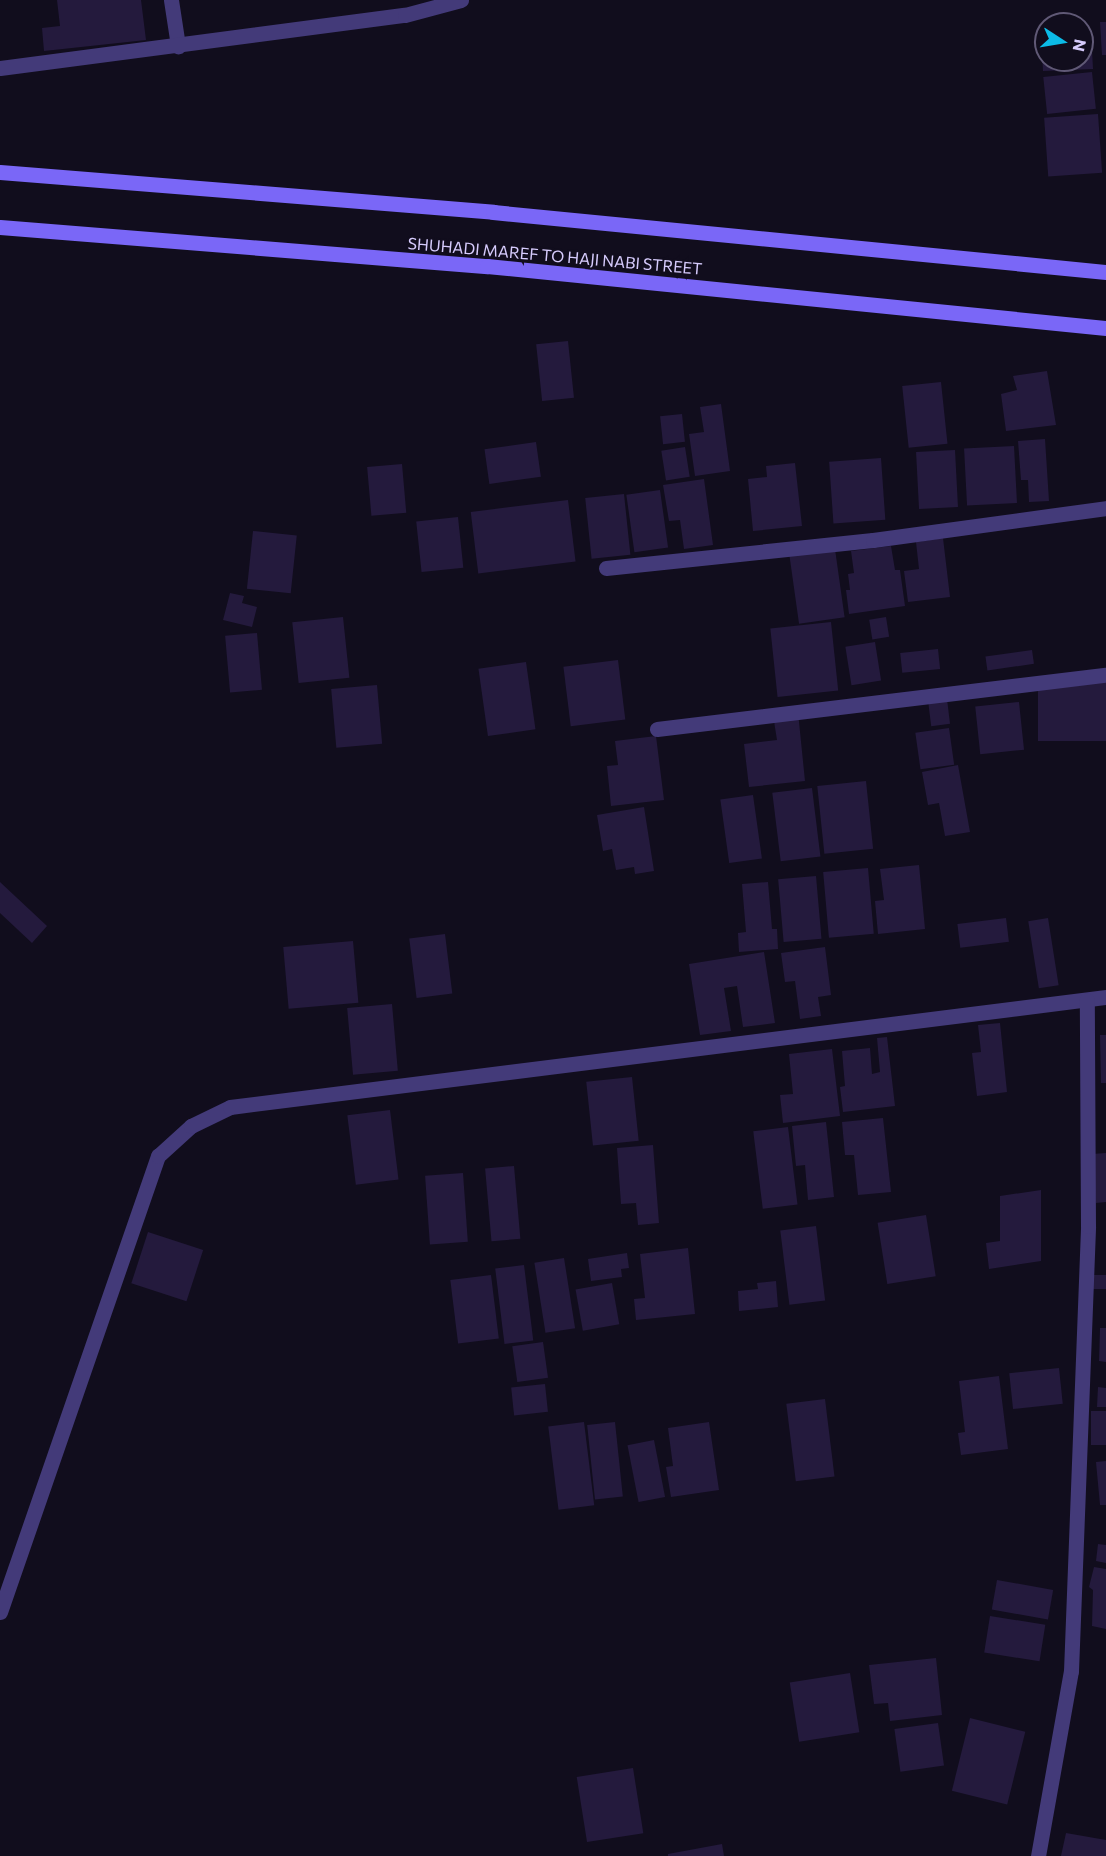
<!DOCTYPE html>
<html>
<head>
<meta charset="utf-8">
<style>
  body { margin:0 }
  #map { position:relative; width:1106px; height:1856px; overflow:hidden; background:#110d1d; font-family:Commissioner,sans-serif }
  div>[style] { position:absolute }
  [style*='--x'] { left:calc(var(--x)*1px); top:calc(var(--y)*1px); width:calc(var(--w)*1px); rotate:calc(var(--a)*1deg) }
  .building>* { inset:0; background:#241a3d; transform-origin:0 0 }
  .minor>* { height:15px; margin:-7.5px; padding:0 7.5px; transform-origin:7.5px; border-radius:7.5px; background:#433a79 }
  .secondary>* { height:15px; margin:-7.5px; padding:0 7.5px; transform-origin:7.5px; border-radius:7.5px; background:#7a67f7 }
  span { translate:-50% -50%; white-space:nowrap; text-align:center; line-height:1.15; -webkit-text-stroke:4.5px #110d1d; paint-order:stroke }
  .street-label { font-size:16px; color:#d6cbfc }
  .north { position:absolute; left:1034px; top:12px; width:60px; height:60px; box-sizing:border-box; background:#110d1d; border:2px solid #605976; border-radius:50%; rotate:102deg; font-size:16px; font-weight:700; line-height:24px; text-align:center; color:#d6cbfc }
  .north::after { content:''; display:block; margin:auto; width:21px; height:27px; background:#0cbbe7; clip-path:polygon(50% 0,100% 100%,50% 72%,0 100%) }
</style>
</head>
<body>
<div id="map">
  <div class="building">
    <div style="clip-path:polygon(57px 0,141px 0,146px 40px,44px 51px,42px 28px,60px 26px)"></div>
    <div style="clip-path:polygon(1100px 22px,1106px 22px,1106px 55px,1102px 55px)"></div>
    <div style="clip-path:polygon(1091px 31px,1093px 69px,1043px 71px,1041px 34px,1046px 33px,1046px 60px,1082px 60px,1082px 32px)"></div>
    <div style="left:1092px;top:72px;width:37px;height:49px;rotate:84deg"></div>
    <div style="left:1098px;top:114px;width:59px;height:54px;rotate:86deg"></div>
    <div style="left:568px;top:341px;width:57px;height:32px;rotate:84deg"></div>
    <div style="clip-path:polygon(1047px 371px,1056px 425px,1006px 431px,1001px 394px,1017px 390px,1013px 376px)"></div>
    <div style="left:941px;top:382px;width:62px;height:39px;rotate:84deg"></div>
    <div style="clip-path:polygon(721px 404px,730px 471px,695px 476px,689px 434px,704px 432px,700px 407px)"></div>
    <div style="left:682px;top:414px;width:28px;height:22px;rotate:84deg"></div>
    <div style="clip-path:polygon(1045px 439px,1049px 501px,1029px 502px,1028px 480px,1021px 480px,1018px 441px)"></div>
    <div style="left:536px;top:442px;width:35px;height:52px;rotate:82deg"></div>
    <div style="left:1014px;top:446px;width:57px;height:50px;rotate:87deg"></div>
    <div style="left:685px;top:447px;width:30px;height:24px;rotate:81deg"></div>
    <div style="left:955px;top:450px;width:57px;height:39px;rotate:87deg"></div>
    <div style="left:881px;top:458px;width:62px;height:52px;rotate:86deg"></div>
    <div style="clip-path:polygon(795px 463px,802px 526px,753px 531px,748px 479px,767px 477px,766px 466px)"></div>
    <div style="left:402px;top:464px;width:49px;height:35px;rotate:85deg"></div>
    <div style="clip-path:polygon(704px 479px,713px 545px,684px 549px,680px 520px,669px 521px,663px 485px)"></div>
    <div style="left:660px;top:490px;width:58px;height:34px;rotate:82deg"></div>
    <div style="left:624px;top:494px;width:61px;height:39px;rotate:84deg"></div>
    <div style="left:568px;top:500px;width:62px;height:98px;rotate:83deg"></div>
    <div style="left:458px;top:517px;width:51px;height:42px;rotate:84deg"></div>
    <div style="left:253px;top:531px;width:44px;height:58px;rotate:6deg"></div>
    <div style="clip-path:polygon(943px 538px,950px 597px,908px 602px,904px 571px,919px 569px,916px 542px)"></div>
    <div style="clip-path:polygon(891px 546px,895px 570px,900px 570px,905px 606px,849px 614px,846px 590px,850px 590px,848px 574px,854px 573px,851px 551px)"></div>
    <div style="left:835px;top:549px;width:69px;height:46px;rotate:82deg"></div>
    <div style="clip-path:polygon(230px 593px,244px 596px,242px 603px,257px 607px,252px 627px,223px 620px)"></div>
    <div style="left:343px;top:617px;width:61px;height:51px;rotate:84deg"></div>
    <div style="left:886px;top:617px;width:20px;height:17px;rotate:81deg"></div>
    <div style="left:831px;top:622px;width:69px;height:61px;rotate:84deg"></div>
    <div style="left:257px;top:633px;width:57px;height:32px;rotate:85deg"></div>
    <div style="left:875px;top:642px;width:39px;height:30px;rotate:81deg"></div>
    <div style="left:938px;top:649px;width:20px;height:38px;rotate:84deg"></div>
    <div style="left:1032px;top:650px;width:14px;height:47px;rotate:82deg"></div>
    <div style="left:618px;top:660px;width:60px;height:55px;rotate:83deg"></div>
    <div style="left:526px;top:662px;width:68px;height:48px;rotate:82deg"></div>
    <div style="left:1106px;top:682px;width:59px;height:68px;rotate:90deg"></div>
    <div style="left:377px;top:685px;width:59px;height:46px;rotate:85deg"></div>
    <div style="left:947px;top:699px;width:25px;height:19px;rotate:83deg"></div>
    <div style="left:1019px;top:702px;width:48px;height:44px;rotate:84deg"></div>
    <div style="clip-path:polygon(798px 712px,805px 781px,749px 787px,744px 744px,777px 740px,773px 715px)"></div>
    <div style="left:949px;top:728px;width:37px;height:34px;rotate:82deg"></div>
    <div style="clip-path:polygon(656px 736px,664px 800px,611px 806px,607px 766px,618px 765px,615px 741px)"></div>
    <div style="clip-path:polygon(958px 765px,970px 832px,945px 836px,939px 803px,928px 805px,922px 772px)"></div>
    <div style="left:866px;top:781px;width:68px;height:49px;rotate:84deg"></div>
    <div style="left:812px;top:788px;width:69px;height:40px;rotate:83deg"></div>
    <div style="left:753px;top:795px;width:64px;height:33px;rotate:82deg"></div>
    <div style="clip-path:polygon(644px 807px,654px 871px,635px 874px,634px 867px,616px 870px,612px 849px,603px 851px,597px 815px)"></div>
    <div style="clip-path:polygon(919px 865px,925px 929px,878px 934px,875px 901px,884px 900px,880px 869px)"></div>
    <div style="left:868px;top:868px;width:66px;height:45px;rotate:85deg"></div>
    <div style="left:816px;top:876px;width:63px;height:38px;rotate:85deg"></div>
    <div style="clip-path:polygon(0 882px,47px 926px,32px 943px,0 913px)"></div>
    <div style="clip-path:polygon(768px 882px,772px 929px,777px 929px,778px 949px,739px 952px,738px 933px,746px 932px,742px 884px)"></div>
    <div style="left:1006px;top:918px;width:24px;height:49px;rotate:83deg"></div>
    <div style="left:1048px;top:918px;width:68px;height:20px;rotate:81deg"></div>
    <div style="left:445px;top:934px;width:60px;height:36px;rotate:83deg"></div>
    <div style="left:353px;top:941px;width:62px;height:70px;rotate:85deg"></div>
    <div style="clip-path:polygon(825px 947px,831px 995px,818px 997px,821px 1016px,800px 1019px,795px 981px,785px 982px,781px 953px)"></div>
    <div style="clip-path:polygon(764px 952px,775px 1023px,743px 1027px,737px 986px,724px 988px,731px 1031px,700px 1035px,689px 964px)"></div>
    <div style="left:392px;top:1004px;width:67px;height:45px;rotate:85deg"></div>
    <div style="clip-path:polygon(1000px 1023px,1007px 1092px,977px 1096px,972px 1053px,981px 1052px,978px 1025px)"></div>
    <div style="clip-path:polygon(1100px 1035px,1106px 1035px,1106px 1083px,1101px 1083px)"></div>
    <div style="clip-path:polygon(887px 1037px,895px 1106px,843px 1112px,840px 1087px,845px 1086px,842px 1051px,870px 1048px,872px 1074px,880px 1072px,877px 1038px)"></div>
    <div style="clip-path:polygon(832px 1049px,840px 1116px,783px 1123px,780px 1095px,793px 1094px,789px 1054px)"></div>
    <div style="left:632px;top:1077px;width:64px;height:46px;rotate:84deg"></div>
    <div style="left:390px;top:1110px;width:70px;height:43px;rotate:83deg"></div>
    <div style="clip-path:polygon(883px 1118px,891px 1192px,858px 1195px,854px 1155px,845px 1155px,842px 1122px)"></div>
    <div style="clip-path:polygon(826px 1122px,834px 1197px,808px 1200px,805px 1165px,796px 1166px,792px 1126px)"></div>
    <div style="left:788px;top:1127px;width:78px;height:35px;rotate:83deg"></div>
    <div style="clip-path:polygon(653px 1145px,659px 1223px,638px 1225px,636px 1203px,621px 1204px,617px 1148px)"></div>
    <div style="clip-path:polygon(1106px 1153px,1106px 1202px,1096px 1203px,1092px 1154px)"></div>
    <div style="left:514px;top:1166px;width:73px;height:29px;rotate:85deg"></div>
    <div style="left:463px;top:1173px;width:69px;height:38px;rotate:86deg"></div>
    <div style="clip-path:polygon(1041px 1190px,1041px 1261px,989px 1269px,986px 1243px,1000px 1241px,1000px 1196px)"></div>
    <div style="left:926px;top:1215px;width:62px;height:49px;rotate:81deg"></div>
    <div style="left:816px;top:1226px;width:75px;height:36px;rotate:83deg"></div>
    <div style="left:148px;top:1232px;width:58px;height:54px;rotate:18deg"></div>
    <div style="clip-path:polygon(688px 1248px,695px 1314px,636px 1320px,634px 1299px,645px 1298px,640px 1254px)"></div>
    <div style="clip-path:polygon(627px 1253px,629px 1268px,621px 1269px,622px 1277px,591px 1281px,588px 1259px)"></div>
    <div style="left:564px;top:1258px;width:71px;height:30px;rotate:81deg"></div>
    <div style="left:524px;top:1265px;width:76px;height:29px;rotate:83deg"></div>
    <div style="left:491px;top:1275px;width:64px;height:41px;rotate:83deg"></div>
    <div style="left:1106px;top:1275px;width:14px;height:20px;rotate:90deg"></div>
    <div style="clip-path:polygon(776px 1281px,778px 1307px,739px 1311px,738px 1291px,758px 1289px,757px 1283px)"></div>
    <div style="left:612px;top:1283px;width:42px;height:37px;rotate:80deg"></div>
    <div style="clip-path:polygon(1100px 1328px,1106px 1328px,1106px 1362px,1099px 1361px)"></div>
    <div style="left:543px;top:1342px;width:36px;height:31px;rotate:82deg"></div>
    <div style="left:1059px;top:1368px;width:36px;height:50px;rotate:84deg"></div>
    <div style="clip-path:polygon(999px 1376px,1008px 1449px,961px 1455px,958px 1433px,965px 1432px,959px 1381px)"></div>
    <div style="left:545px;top:1384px;width:28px;height:34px;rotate:84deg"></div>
    <div style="clip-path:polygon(1098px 1387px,1106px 1388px,1106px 1407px,1097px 1407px)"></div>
    <div style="left:825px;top:1399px;width:78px;height:39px;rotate:83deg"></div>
    <div style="left:1091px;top:1411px;width:15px;height:34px"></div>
    <div style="left:584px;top:1422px;width:84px;height:36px;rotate:83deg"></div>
    <div style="left:615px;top:1422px;width:75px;height:28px;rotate:84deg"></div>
    <div style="clip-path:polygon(709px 1422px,719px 1490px,671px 1497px,666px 1467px,673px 1466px,668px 1428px)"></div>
    <div style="left:654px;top:1440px;width:58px;height:27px;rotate:79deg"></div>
    <div style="clip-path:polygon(1106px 1461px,1106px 1505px,1100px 1505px,1096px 1462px)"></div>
    <div style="clip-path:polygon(1098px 1544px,1106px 1545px,1106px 1563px,1096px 1561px)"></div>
    <div style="clip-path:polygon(1094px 1567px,1106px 1569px,1106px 1629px,1092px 1626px,1093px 1590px,1089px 1587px)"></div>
    <div style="left:997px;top:1580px;width:57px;height:30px;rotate:10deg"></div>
    <div style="left:990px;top:1616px;width:56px;height:37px;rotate:9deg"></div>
    <div style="clip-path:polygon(936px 1658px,942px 1715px,890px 1721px,888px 1703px,874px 1704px,869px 1665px)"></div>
    <div style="left:850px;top:1673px;width:60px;height:61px;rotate:81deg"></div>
    <div style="left:970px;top:1718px;width:57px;height:75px;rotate:14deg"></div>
    <div style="left:938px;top:1723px;width:43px;height:44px;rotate:82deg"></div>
    <div style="left:633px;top:1768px;width:66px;height:57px;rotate:81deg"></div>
    <div style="clip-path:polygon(1066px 1833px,1106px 1840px,1106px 1856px,1061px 1856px)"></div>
    <div style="clip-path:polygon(722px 1844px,724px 1856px,668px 1856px,668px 1854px)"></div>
  </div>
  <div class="minor">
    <div style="--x:171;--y:0;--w:47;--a:81.3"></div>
    <div style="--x:0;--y:68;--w:408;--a:-7.5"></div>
    <div style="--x:405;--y:15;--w:58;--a:-15"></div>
    <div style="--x:606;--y:568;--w:268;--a:-6"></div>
    <div style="--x:873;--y:540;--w:235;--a:-7.8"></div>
    <div style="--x:657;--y:729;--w:452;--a:-6.9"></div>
    <div style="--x:0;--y:1612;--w:483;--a:-70.9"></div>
    <div style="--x:158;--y:1156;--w:45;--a:-42.3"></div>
    <div style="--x:191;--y:1126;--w:43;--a:-26"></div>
    <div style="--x:230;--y:1107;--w:883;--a:-7.16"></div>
    <div style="--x:1038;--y:1856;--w:188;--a:-79.9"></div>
    <div style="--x:1071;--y:1671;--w:445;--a:-87.8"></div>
    <div style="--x:1088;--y:1226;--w:226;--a:-90.3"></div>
  </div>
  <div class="secondary">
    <div style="--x:0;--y:172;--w:495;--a:4.6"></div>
    <div style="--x:493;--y:212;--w:616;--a:5.59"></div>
    <div style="--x:0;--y:227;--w:489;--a:4.6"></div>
    <div style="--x:487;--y:266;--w:622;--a:5.72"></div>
  </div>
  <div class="street-label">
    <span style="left:555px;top:256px;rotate:5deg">SHUHADI MAREF TO HAJI NABI STREET</span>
  </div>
  <div class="north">N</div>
</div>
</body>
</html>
